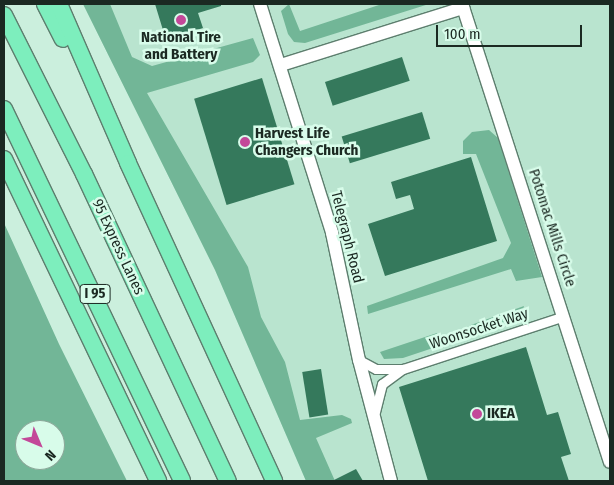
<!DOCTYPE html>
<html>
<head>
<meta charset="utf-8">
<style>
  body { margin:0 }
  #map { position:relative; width:614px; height:485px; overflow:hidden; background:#cbefdd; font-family:"Fira Sans Condensed",sans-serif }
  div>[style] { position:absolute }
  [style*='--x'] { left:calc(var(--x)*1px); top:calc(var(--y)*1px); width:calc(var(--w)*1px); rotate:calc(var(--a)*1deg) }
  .built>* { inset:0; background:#b9e4cf }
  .forest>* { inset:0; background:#72b697 }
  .building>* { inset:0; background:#35795c; transform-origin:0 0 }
  .roads { filter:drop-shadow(1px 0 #5d7e6e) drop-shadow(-1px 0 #5d7e6e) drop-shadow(0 1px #5d7e6e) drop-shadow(0 -1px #5d7e6e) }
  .street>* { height:9px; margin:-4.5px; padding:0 4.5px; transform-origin:4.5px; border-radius:4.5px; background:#fff }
  .secondary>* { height:12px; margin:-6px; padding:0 6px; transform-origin:6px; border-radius:6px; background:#fff }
  .highway>* { height:16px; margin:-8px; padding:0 8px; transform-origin:8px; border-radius:8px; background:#7deebd }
  .dots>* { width:14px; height:14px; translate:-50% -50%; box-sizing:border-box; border:2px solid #d8fcea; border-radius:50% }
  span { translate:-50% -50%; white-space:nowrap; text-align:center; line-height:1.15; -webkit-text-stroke:5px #d8fcea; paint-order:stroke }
  .shield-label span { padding:1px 4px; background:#d8fcea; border:1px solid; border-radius:4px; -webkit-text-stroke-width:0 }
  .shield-label { font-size:14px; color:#1b2922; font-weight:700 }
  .poi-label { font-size:15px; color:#1b2922; font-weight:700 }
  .left { translate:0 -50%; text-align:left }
  .street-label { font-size:15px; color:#1b2922 }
  .frame { position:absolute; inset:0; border:5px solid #1b2922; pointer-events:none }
  .north { position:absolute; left:15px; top:420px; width:50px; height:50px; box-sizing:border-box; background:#d8fcea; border:1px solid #8ca89a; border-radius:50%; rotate:135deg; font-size:14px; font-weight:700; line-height:20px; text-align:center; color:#1b2922 }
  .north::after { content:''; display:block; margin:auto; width:18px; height:22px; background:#c34899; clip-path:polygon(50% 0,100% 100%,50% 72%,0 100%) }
  .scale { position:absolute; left:436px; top:25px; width:146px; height:22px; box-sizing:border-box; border:2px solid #1b2922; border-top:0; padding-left:6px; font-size:15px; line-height:18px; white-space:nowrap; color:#1b2922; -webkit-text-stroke:4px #d8fcea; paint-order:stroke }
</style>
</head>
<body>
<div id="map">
  <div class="built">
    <div style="clip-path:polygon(83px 4px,610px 4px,610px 481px,306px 481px,215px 270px)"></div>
  </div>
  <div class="forest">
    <div style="clip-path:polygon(83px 4px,110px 4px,132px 57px,152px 66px,253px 38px,260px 55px,253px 62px,147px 93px,248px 267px,261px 317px,285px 362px,300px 420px,342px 415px,351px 419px,352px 423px,316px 438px,335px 481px,306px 481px,215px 270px)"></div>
    <div style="clip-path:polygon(289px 4px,300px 31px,382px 4px,429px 4px,305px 43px,294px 42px,288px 34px,281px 11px)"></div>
    <div style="clip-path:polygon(489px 130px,498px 138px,542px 277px,516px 281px,511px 269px,368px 314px,367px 306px,503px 258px,511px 243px,476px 154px,463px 154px,463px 141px,472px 132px)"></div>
    <div style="clip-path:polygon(evenodd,4px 223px,59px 344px,127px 481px,4px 481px,4px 223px,25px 430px,55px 430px,55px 460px,25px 460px,25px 430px)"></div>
    <div style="clip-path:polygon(524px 306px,521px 316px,470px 333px,463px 332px,471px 325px)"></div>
    <div style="clip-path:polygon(437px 333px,442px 345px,403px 358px,384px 359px,380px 352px)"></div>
  </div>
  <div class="building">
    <div style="clip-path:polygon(155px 4px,221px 4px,221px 6px,198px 13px,203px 28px,166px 40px)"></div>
    <div style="left:402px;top:57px;width:25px;height:81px;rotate:72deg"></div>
    <div style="left:262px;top:78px;width:111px;height:71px;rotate:73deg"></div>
    <div style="left:422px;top:112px;width:28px;height:84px;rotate:73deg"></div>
    <div style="clip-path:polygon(471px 157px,497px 241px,385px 276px,368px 224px,414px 209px,410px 195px,396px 199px,391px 182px)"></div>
    <div style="clip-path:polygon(526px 347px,547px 415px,558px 412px,571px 454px,561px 457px,569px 481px,428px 481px,399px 387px)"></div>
    <div style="left:321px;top:369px;width:46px;height:19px;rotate:81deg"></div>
    <div style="clip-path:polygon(356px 469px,363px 481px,332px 481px)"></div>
  </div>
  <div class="roads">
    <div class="street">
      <div style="--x:359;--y:360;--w:19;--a:28"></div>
      <div style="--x:376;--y:369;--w:26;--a:0"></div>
      <div style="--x:375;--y:412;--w:29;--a:-76"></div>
      <div style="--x:382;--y:384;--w:26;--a:-36"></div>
      <div style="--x:403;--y:369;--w:169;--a:-18.2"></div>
    </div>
    <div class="secondary">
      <div style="--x:260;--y:4;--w:240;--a:72.5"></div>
      <div style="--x:332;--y:233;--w:130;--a:78"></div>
      <div style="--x:359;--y:360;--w:125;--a:75.2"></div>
      <div style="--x:462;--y:4;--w:481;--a:72.1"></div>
      <div style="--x:281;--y:65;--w:191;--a:-17.4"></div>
    </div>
    <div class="highway">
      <div style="--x:45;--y:4;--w:39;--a:63"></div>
      <div style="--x:59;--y:4;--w:173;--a:66.5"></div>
      <div style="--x:128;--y:163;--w:350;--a:65.3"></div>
      <div style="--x:4;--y:15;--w:178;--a:63.3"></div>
      <div style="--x:84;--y:174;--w:339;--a:64.9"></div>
      <div style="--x:4;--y:109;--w:412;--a:64.4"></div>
      <div style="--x:4;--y:159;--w:357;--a:64.4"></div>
    </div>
  </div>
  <div class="dots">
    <div style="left:181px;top:20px;background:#c34899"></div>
    <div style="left:245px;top:142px;background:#c34899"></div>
    <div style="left:477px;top:414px;background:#c34899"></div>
  </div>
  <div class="shield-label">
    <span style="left:95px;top:294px">I 95</span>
  </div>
  <div class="poi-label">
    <span style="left:181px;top:46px">National Tire<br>and Battery</span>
    <span class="left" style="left:255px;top:142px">Harvest Life<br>Changers Church</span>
    <span class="left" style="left:487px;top:414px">IKEA</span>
  </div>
  <div class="street-label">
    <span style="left:552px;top:228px;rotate:72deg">Potomac Mills Circle</span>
    <span style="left:347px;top:237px;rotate:76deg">Telegraph Road</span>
    <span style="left:118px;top:247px;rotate:65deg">95 Express Lanes</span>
    <span style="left:479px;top:329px;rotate:-18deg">Woonsocket Way</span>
  </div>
  <div class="frame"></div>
  <div class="north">N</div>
  <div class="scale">100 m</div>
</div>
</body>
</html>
